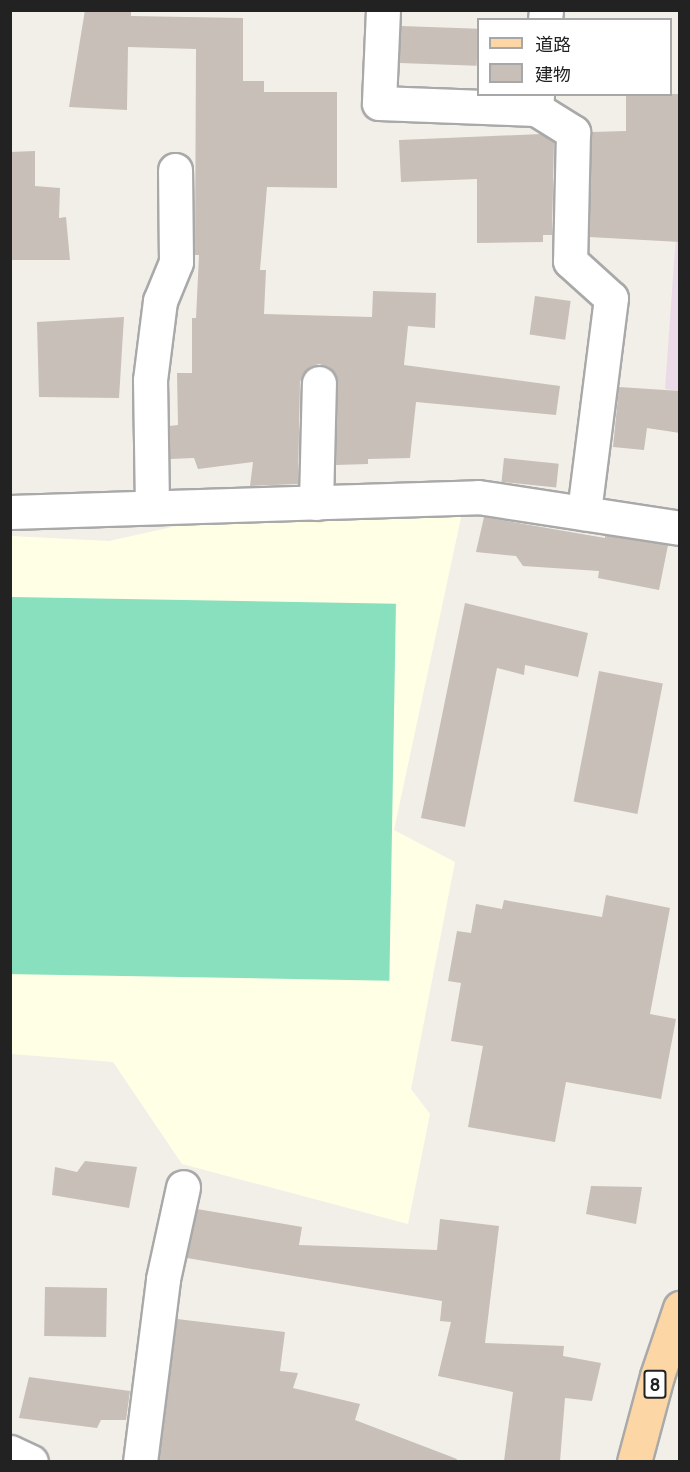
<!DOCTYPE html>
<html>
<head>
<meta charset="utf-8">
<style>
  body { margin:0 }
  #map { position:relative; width:690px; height:1472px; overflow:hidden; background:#f2efe9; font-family:Manrope,"Noto Sans JP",sans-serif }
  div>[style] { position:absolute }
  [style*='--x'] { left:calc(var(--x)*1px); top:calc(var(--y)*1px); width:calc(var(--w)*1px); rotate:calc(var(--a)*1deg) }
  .industrial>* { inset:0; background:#ebdbe8 }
  .education>* { inset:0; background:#ffffe5 }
  .pitch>* { inset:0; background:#88e0be; transform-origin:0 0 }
  .building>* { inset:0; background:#c7bfb8; transform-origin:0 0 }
  .roads { filter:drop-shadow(2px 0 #a9a9a9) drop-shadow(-2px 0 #a9a9a9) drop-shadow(0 2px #a9a9a9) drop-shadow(0 -2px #a9a9a9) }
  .minor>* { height:33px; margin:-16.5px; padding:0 16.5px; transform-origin:16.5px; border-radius:16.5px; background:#fff }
  .primary>* { height:33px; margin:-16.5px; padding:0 16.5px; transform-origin:16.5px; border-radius:16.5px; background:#fcd6a4 }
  span { translate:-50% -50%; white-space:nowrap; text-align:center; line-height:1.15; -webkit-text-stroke:5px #fff; paint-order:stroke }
  .shield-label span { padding:2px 4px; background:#fff; border:2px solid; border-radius:4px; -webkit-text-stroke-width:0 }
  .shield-label { font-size:18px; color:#222; font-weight:700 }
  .frame { position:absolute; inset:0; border:12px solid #222; pointer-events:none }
  .legend { position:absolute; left:477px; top:18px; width:195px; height:78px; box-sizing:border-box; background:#fff; border:2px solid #a7a7a7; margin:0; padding:8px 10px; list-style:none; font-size:18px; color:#222 }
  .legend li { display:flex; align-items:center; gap:12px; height:30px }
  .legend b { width:30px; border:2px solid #a7a7a7 }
</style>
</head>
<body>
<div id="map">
  <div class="industrial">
    <div style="clip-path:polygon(679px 193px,679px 391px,665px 389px)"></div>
  </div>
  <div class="education">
    <div style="clip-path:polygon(462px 513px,394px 830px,455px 862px,411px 1089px,430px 1114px,408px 1224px,182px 1164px,113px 1062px,11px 1054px,11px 536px,109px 541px,213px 518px)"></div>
  </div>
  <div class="pitch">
    <div style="left:11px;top:597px;width:385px;height:377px;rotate:1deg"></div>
  </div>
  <div class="building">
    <div style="clip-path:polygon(85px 10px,131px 10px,131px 16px,243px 18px,243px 81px,264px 81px,264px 92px,337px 92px,337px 188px,267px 187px,260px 270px,266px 270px,264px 314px,372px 317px,373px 291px,436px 293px,435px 328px,408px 326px,404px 365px,560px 386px,556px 415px,416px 402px,410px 458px,368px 459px,368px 464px,336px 465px,338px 383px,336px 375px,329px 367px,319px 364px,310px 367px,303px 374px,300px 382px,298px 484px,250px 486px,253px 462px,198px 469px,194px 458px,170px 459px,169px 426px,178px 425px,177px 373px,192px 373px,192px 318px,196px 318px,199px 255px,195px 255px,196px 49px,128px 47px,127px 110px,69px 107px)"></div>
    <div style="left:401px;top:26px;width:77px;height:37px;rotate:2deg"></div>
    <div style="clip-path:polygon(626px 94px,680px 94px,680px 242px,589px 237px,592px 132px,626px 131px)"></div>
    <div style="clip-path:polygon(541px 134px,554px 142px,552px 235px,543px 235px,543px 242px,477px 243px,477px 179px,401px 182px,399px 140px)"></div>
    <div style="clip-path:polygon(35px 151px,35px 186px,60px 188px,59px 218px,66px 217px,70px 260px,10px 260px,10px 152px)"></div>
    <div style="left:535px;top:296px;width:36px;height:39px;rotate:8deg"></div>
    <div style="clip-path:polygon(124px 317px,119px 398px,39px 397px,37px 322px)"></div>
    <div style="clip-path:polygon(619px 387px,680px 391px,680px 433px,647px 428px,644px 450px,613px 447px)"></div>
    <div style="left:504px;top:458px;width:55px;height:24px;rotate:6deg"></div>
    <div style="clip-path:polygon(484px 517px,605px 538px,605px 535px,668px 545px,659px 590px,598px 578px,599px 571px,523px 566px,516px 556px,476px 552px)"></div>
    <div style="clip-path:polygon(465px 603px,588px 633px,578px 677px,525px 665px,524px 675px,497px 668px,465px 827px,421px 818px)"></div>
    <div style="left:599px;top:671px;width:65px;height:133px;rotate:11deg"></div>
    <div style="clip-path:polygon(606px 895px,670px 908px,650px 1014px,676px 1019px,661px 1099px,566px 1082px,555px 1142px,468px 1127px,483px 1046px,451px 1041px,461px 983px,448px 981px,457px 931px,471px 933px,476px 904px,502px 909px,504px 900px,602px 917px)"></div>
    <div style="clip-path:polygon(85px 1161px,137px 1167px,129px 1208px,52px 1195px,55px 1167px,77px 1172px)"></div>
    <div style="clip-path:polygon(591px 1186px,642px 1187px,636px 1224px,586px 1214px)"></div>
    <div style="clip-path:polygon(197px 1209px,302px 1227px,299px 1245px,437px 1250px,440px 1219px,499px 1226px,485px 1343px,564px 1346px,563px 1356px,601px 1363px,592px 1401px,565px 1398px,560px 1461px,504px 1461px,513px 1392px,438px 1376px,451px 1322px,440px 1321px,442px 1301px,187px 1258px)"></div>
    <div style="left:45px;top:1287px;width:62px;height:49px;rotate:1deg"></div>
    <div style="clip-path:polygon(177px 1319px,285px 1332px,280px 1371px,298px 1373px,293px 1388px,360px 1404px,355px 1420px,457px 1459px,456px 1461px,159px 1461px)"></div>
    <div style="clip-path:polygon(29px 1377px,130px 1391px,126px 1420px,101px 1420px,97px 1428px,19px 1418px)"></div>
  </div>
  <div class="roads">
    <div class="minor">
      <div style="--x:383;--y:10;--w:93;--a:92.5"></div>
      <div style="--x:379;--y:103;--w:157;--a:2.2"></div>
      <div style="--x:536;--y:109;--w:15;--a:-86"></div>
      <div style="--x:545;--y:20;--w:10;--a:-84"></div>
      <div style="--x:536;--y:109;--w:44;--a:31.9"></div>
      <div style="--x:573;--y:132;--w:129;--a:91.3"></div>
      <div style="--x:570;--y:261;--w:55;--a:42.1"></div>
      <div style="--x:611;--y:298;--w:217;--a:97.2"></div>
      <div style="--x:316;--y:503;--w:120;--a:-88.6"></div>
      <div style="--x:152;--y:506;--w:126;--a:-90.9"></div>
      <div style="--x:150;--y:380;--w:80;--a:-82.8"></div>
      <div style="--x:160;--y:301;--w:42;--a:-67.7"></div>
      <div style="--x:176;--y:262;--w:92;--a:-90.6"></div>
      <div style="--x:10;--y:512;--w:468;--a:-1.8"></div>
      <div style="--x:478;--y:497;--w:204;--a:8.7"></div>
      <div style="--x:10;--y:1452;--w:23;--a:25"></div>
      <div style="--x:140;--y:1462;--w:184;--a:-82.8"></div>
      <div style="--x:163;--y:1279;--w:94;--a:-77.7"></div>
    </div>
    <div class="primary">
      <div style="--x:634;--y:1462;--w:89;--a:-75"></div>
      <div style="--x:657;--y:1376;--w:72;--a:-71.3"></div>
    </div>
  </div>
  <div class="shield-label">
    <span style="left:655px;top:1384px">8</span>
  </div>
  <div class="frame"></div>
  <ul class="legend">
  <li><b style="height:8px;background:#fcd6a4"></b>道路</li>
  <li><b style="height:16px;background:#c7bfb8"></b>建物</li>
  </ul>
</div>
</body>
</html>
